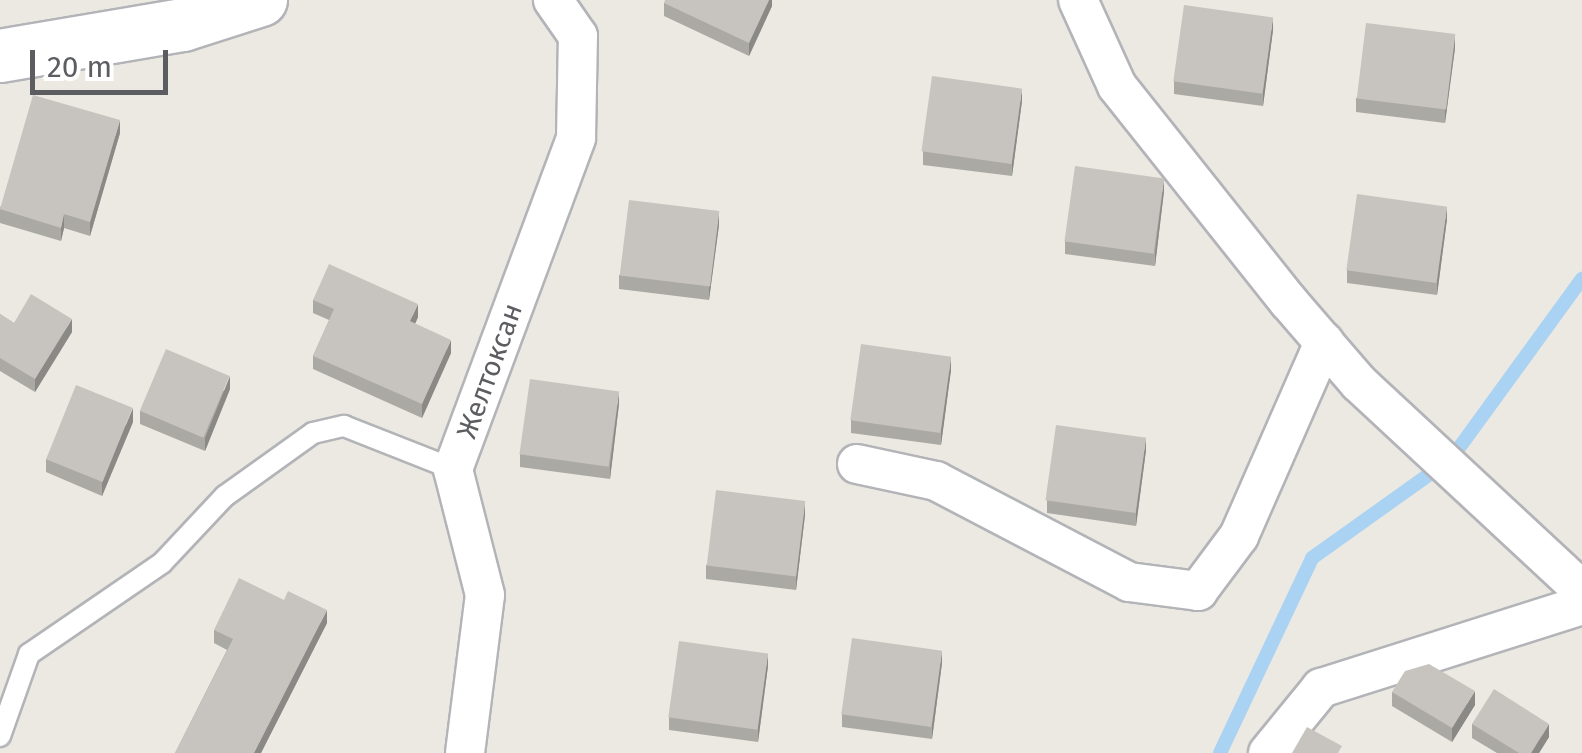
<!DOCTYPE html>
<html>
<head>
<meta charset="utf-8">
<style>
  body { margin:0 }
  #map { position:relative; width:1582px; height:753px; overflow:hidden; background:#ebe9e2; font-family:"Fira Sans",sans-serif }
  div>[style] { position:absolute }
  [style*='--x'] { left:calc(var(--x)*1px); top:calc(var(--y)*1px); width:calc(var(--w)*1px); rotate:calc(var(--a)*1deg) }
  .stream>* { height:14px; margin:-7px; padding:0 7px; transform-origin:7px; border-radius:7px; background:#aad2f3 }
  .roads { filter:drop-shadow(2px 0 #b3b4b8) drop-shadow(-2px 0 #b3b4b8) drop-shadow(0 2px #b3b4b8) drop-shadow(0 -2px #b3b4b8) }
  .lane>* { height:20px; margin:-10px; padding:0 10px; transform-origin:10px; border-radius:10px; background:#fff }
  .street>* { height:38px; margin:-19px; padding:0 19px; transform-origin:19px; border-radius:19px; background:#fff }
  .secondary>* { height:52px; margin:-26px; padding:0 26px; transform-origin:26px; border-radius:26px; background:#fff }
  .wall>* { inset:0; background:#aba9a4 }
  .shaded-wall>* { inset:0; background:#8b8986 }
  .building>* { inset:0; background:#c7c4bf; transform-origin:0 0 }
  span { translate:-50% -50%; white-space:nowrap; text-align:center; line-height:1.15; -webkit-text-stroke:8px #fff; paint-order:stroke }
  .street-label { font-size:28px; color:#5b5d61 }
  .scale { position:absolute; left:30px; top:50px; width:138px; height:45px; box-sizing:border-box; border:5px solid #5b5d61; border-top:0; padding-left:12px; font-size:30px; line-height:35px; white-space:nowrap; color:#5b5d61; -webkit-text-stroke:8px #fff; paint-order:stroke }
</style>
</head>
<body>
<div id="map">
  <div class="stream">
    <div style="--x:1220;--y:753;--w:216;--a:-64.7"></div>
    <div style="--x:1312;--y:558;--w:171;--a:-35.5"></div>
    <div style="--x:1451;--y:459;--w:223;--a:-54"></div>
  </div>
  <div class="roads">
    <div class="lane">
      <div style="--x:0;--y:736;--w:87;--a:-70.5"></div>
      <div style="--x:29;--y:654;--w:161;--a:-34.4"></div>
      <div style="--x:162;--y:563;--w:92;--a:-46.8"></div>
      <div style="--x:225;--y:496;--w:108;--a:-35.6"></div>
      <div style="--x:313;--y:433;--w:32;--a:-13"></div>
      <div style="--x:344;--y:426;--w:117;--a:21.5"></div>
    </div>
    <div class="street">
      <div style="--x:1078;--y:0;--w:94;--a:65.6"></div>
      <div style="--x:1117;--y:86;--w:276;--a:51.5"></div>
      <div style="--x:1289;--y:302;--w:107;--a:49.2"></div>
      <div style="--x:1359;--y:383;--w:304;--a:42.9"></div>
      <div style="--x:857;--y:464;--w:81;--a:12.1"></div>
      <div style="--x:936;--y:481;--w:218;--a:27.6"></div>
      <div style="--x:1129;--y:582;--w:70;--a:7.4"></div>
      <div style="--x:1198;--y:591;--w:69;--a:-53.3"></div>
      <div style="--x:1239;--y:536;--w:212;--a:-66.3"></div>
      <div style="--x:465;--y:753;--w:159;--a:-82.8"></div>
      <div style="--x:485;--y:595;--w:130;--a:-104.3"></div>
      <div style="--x:453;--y:469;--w:353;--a:-69.6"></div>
      <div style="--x:576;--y:138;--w:102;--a:-88.9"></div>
      <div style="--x:578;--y:36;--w:44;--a:-124.8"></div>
      <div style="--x:1268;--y:753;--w:84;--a:-50.8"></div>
      <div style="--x:1321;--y:688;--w:274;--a:-17.6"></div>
    </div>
    <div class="secondary">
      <div style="--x:0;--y:56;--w:186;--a:-9.6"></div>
      <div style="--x:183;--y:25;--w:82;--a:-17.8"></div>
    </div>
  </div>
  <div class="wall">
    <div style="clip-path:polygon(772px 0,772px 6px,749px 56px,664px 16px,664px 3px)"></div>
    <div style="clip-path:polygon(1273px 30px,1263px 106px,1174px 94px,1174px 81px)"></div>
    <div style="clip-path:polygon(1455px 48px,1445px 123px,1356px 112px,1356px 98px)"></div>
    <div style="clip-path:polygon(1022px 101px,1012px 176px,923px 165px,923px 151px)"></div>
    <div style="clip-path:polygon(120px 133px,90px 236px,64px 228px,61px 241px,0 223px,0 207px)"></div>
    <div style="clip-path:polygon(1164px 191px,1155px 266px,1065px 254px,1065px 241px)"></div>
    <div style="clip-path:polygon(1447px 219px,1437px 295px,1347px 283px,1347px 270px)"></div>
    <div style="clip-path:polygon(719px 225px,709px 300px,619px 289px,619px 275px)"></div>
    <div style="clip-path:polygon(313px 300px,418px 317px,415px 324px,451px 353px,422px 418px,313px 369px,313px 356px,329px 320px,313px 313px)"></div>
    <div style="clip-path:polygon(0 314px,14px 323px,72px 332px,35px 392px,0 371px)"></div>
    <div style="clip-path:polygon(951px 370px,941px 445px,851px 433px,851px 420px)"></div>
    <div style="clip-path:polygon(230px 389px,205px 451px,140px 424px,140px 411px)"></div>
    <div style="clip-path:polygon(619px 404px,610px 479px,520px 467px,520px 454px)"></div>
    <div style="clip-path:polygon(133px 422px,102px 496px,46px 472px,46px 459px)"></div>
    <div style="clip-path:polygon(1146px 450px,1136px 526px,1047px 513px,1047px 500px)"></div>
    <div style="clip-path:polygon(805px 515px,796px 590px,706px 579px,706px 565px)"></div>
    <div style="clip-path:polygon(327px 623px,261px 753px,175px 753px,227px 650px,214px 643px,214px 630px)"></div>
    <div style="clip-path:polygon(942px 663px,932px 739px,842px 727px,842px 714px)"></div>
    <div style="clip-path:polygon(768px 666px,758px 742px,669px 730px,669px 717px)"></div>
    <div style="clip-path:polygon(1392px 692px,1475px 705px,1452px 742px,1392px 706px)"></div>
    <div style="clip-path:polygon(1472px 724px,1549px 737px,1539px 753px,1497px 753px,1472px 738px)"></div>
  </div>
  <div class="shaded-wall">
    <div style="clip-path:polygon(769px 0,772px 0,772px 6px,749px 56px,749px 43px)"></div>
    <div style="clip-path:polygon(1273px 17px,1273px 30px,1263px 106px,1263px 92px)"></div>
    <div style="clip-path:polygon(1455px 34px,1455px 48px,1445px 123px,1445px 110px)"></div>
    <div style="clip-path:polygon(1022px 88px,1022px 101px,1012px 176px,1012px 163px)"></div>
    <div style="clip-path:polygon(120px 120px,120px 133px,90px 236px,90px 222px)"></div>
    <div style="clip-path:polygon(1164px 178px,1164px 191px,1155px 266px,1155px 253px)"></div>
    <div style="clip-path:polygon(1447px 206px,1447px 219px,1437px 295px,1437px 281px)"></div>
    <div style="clip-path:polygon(719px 211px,719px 225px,709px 300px,709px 287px)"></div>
    <div style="clip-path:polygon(64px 214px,64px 228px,61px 241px,61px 228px)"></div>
    <div style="clip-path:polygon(418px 304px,418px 317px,410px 335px,410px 321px)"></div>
    <div style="clip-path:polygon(72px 319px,72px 332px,35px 392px,35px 379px)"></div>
    <div style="clip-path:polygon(451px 340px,451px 353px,422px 418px,422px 404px)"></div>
    <div style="clip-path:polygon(951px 357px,951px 370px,941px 445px,941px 431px)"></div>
    <div style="clip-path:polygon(230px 376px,230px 389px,205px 451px,205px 438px)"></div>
    <div style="clip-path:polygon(619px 391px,619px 404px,610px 479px,610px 466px)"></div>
    <div style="clip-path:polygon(133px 408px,133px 422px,102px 496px,102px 482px)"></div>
    <div style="clip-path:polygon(1146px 437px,1146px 450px,1136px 526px,1136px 512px)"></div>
    <div style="clip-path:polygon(805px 501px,805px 515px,796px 590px,796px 577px)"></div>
    <div style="clip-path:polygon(327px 610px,327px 623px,261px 753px,254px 753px)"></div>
    <div style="clip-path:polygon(942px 650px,942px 663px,932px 739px,932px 725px)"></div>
    <div style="clip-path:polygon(768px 653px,768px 666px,758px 742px,758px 728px)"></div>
    <div style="clip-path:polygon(1475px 691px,1475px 705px,1452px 742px,1452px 728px)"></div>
    <div style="clip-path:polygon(1549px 724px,1549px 737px,1539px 753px,1531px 753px)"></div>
  </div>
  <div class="building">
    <div style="clip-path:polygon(665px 0,769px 0,749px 43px,664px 3px)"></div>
    <div style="left:1184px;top:5px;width:90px;height:77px;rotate:8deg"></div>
    <div style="left:1366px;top:23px;width:90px;height:76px;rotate:7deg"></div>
    <div style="left:932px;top:76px;width:91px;height:76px;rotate:8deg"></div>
    <div style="clip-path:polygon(33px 95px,120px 120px,90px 222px,64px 214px,61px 228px,0 209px)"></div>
    <div style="left:1075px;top:166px;width:90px;height:76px;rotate:8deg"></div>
    <div style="left:1357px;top:194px;width:91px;height:77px;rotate:8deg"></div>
    <div style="left:629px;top:200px;width:91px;height:76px;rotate:7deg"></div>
    <div style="clip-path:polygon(329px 264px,418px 304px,410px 321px,451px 340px,422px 404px,313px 356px,334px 309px,313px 300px)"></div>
    <div style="clip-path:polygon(31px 294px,72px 319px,35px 379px,0 358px,0 314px,14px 323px)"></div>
    <div style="left:861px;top:344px;width:91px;height:77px;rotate:8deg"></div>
    <div style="left:166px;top:349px;width:69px;height:67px;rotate:23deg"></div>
    <div style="left:530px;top:379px;width:90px;height:76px;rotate:8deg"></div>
    <div style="left:76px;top:385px;width:61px;height:80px;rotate:22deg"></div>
    <div style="left:1056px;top:425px;width:91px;height:76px;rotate:8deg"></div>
    <div style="left:716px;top:490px;width:90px;height:76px;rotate:7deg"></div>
    <div style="clip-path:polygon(239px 578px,284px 600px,288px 591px,327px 610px,254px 753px,175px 753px,233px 639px,214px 630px)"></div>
    <div style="left:852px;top:638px;width:91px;height:77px;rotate:8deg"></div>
    <div style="left:679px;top:641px;width:90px;height:77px;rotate:8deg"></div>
    <div style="clip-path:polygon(1429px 664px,1475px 691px,1452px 728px,1392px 692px,1405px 671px)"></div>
    <div style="clip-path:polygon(1494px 689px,1549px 724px,1531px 753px,1519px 753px,1472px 724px)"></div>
    <div style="clip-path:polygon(1307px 727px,1342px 746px,1338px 753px,1292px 753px)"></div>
  </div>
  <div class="street-label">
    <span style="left:490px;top:371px;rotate:-70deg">Желтоксан</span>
  </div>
  <div class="scale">20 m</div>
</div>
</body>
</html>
